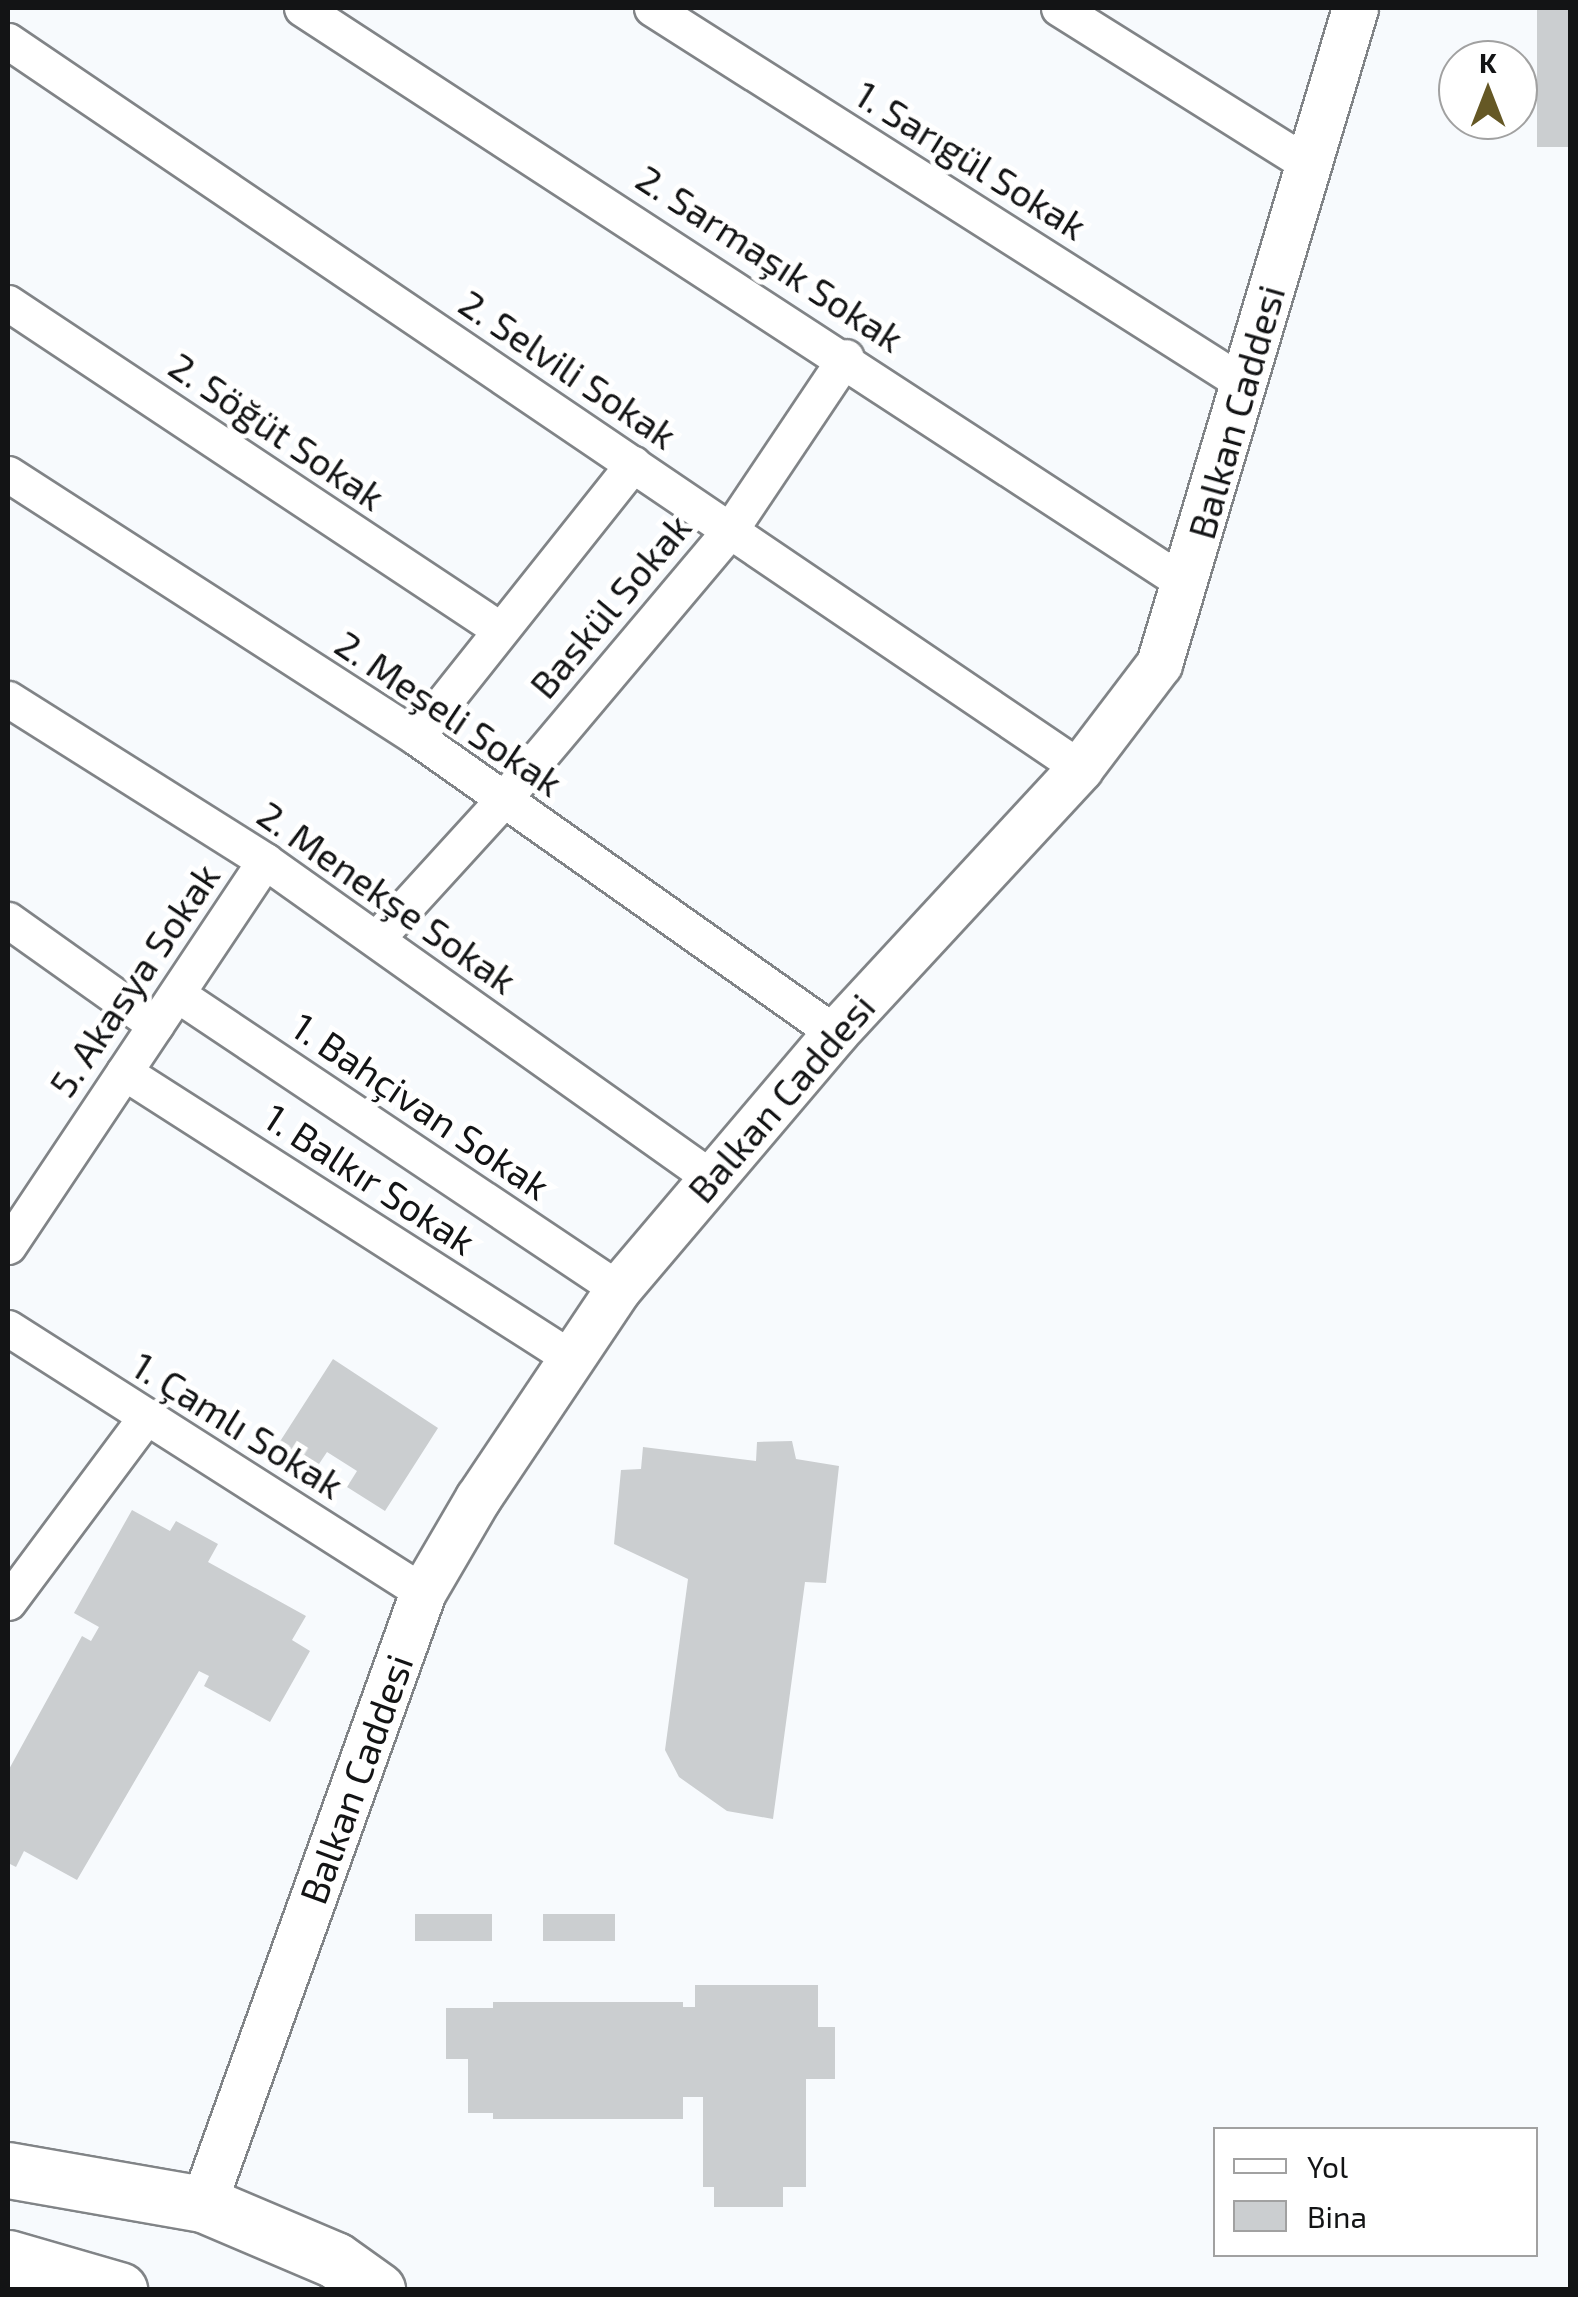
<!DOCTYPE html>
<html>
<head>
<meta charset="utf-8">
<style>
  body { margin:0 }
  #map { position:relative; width:1578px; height:2297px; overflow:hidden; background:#f7fafd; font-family:"Exo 2",sans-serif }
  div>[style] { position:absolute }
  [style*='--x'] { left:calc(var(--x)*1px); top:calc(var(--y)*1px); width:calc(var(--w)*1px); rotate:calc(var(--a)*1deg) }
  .building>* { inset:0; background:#cbced0; transform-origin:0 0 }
  .roads { filter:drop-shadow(2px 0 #818487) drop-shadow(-2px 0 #818487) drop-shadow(0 2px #818487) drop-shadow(0 -2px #818487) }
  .minor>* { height:35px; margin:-17.5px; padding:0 17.5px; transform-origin:17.5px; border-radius:17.5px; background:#fff }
  .tertiary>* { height:45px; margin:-22.5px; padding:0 22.5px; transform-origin:22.5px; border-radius:22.5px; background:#fff }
  .primary>* { height:55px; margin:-27.5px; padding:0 27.5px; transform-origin:27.5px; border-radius:27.5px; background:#fff }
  span { translate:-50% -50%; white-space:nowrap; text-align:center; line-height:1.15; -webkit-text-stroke:10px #fff; paint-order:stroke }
  .street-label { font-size:38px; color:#131415 }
  .frame { position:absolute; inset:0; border:10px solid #131415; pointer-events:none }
  .legend { position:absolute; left:1213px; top:2127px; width:325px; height:130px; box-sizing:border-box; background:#fff; border:2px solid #a1a1a1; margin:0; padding:12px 18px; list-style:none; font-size:30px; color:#131415 }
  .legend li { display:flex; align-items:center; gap:20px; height:50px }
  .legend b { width:50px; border:2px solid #a1a1a1 }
  .north { position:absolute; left:1438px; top:40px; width:100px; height:100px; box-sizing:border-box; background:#fff; border:2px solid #a1a1a1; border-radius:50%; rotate:0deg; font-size:28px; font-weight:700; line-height:40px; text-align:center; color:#131415 }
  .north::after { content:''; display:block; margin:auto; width:35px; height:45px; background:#655825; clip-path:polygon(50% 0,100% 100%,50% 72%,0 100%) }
</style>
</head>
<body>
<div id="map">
  <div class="building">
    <div style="left:1537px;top:10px;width:33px;height:137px"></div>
    <div style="clip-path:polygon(333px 1359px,438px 1428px,385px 1511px,347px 1487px,357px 1471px,327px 1452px,317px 1467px,279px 1443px)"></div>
    <div style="clip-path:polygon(792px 1441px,796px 1459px,839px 1466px,826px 1583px,805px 1582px,773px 1819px,727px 1811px,679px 1777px,665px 1750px,688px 1579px,614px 1544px,621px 1470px,641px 1469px,643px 1447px,756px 1461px,757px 1442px)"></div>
    <div style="clip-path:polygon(132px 1510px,170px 1531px,176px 1521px,218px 1544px,208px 1562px,306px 1616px,292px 1640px,310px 1651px,270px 1722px,204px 1686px,209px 1676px,199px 1671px,77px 1880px,24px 1851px,16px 1867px,8px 1863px,8px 1771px,82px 1636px,91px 1641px,99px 1627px,74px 1613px)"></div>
    <div style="left:415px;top:1914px;width:77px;height:27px"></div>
    <div style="left:543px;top:1914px;width:72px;height:27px"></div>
    <div style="clip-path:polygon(695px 1985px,818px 1985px,818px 2027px,835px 2027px,835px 2079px,806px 2079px,806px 2187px,783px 2187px,783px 2207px,714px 2207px,714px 2187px,703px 2187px,703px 2097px,683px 2097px,683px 2119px,493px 2119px,493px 2113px,468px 2113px,468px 2059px,446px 2059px,446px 2008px,493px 2008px,493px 2002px,683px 2002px,683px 2007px,695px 2007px)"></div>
  </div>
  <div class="roads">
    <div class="minor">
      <div style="--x:302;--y:8;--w:1056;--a:33.1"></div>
      <div style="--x:652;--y:8;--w:701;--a:32.42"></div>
      <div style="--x:1059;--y:8;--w:292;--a:32.1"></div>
      <div style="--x:8;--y:41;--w:1295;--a:34.14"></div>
      <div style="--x:8;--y:303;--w:589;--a:33.58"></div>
      <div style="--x:8;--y:474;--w:485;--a:32.8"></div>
      <div style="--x:416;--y:737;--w:513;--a:35.24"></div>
      <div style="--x:8;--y:699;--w:304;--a:32.2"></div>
      <div style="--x:265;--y:861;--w:546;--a:35.38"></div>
      <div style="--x:416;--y:737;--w:349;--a:-51.5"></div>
      <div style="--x:8;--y:920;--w:181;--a:35.4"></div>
      <div style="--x:377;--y:938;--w:185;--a:-47.6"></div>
      <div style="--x:502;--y:801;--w:354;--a:-49.9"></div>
      <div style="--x:730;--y:530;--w:208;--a:-56.2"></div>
      <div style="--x:177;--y:994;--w:531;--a:33.78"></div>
      <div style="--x:124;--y:1072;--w:531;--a:32.61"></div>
      <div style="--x:8;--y:1246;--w:463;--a:-56.3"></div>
      <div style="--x:8;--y:1328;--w:492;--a:32.5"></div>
      <div style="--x:8;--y:1602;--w:231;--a:-53.3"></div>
    </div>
    <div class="tertiary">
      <div style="--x:203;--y:2204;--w:650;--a:-70.23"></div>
      <div style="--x:423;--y:1592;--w:109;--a:-59.7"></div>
      <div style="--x:478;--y:1498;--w:252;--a:-56.2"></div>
      <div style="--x:618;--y:1289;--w:336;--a:-49.7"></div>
      <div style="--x:835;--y:1033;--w:361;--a:-47.2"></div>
      <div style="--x:1080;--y:768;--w:131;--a:-52.8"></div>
      <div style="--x:1159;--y:664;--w:685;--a:-73.36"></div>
    </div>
    <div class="primary">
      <div style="--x:8;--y:2170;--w:198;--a:9.9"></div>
      <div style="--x:203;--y:2204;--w:143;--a:23"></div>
      <div style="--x:335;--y:2260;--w:52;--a:35.5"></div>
      <div style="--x:8;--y:2258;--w:116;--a:16.1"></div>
    </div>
  </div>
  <div class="street-label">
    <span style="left:971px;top:160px;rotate:32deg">1. Sarıgül Sokak</span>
    <span style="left:770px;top:258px;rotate:33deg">2. Sarmaşık Sokak</span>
    <span style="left:568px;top:369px;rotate:34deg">2. Selvili Sokak</span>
    <span style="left:1236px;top:412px;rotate:-74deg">Balkan Caddesi</span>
    <span style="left:277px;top:431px;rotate:34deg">2. Söğüt Sokak</span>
    <span style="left:610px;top:606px;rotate:-50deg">Baskül Sokak</span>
    <span style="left:449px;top:713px;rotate:34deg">2. Meşeli Sokak</span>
    <span style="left:387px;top:897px;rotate:35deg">2. Menekşe Sokak</span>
    <span style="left:134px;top:980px;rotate:-56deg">5. Akasya Sokak</span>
    <span style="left:781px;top:1098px;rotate:-49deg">Balkan Caddesi</span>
    <span style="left:421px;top:1106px;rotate:34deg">1. Bahçivan Sokak</span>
    <span style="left:370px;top:1179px;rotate:33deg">1. Balkır Sokak</span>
    <span style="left:238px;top:1425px;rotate:32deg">1. Çamlı Sokak</span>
    <span style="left:356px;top:1779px;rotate:-70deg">Balkan Caddesi</span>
  </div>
  <div class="frame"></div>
  <ul class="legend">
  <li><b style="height:12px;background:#fff"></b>Yol</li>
  <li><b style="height:28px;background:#cbced0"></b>Bina</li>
  </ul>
  <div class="north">K</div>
</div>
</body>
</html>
